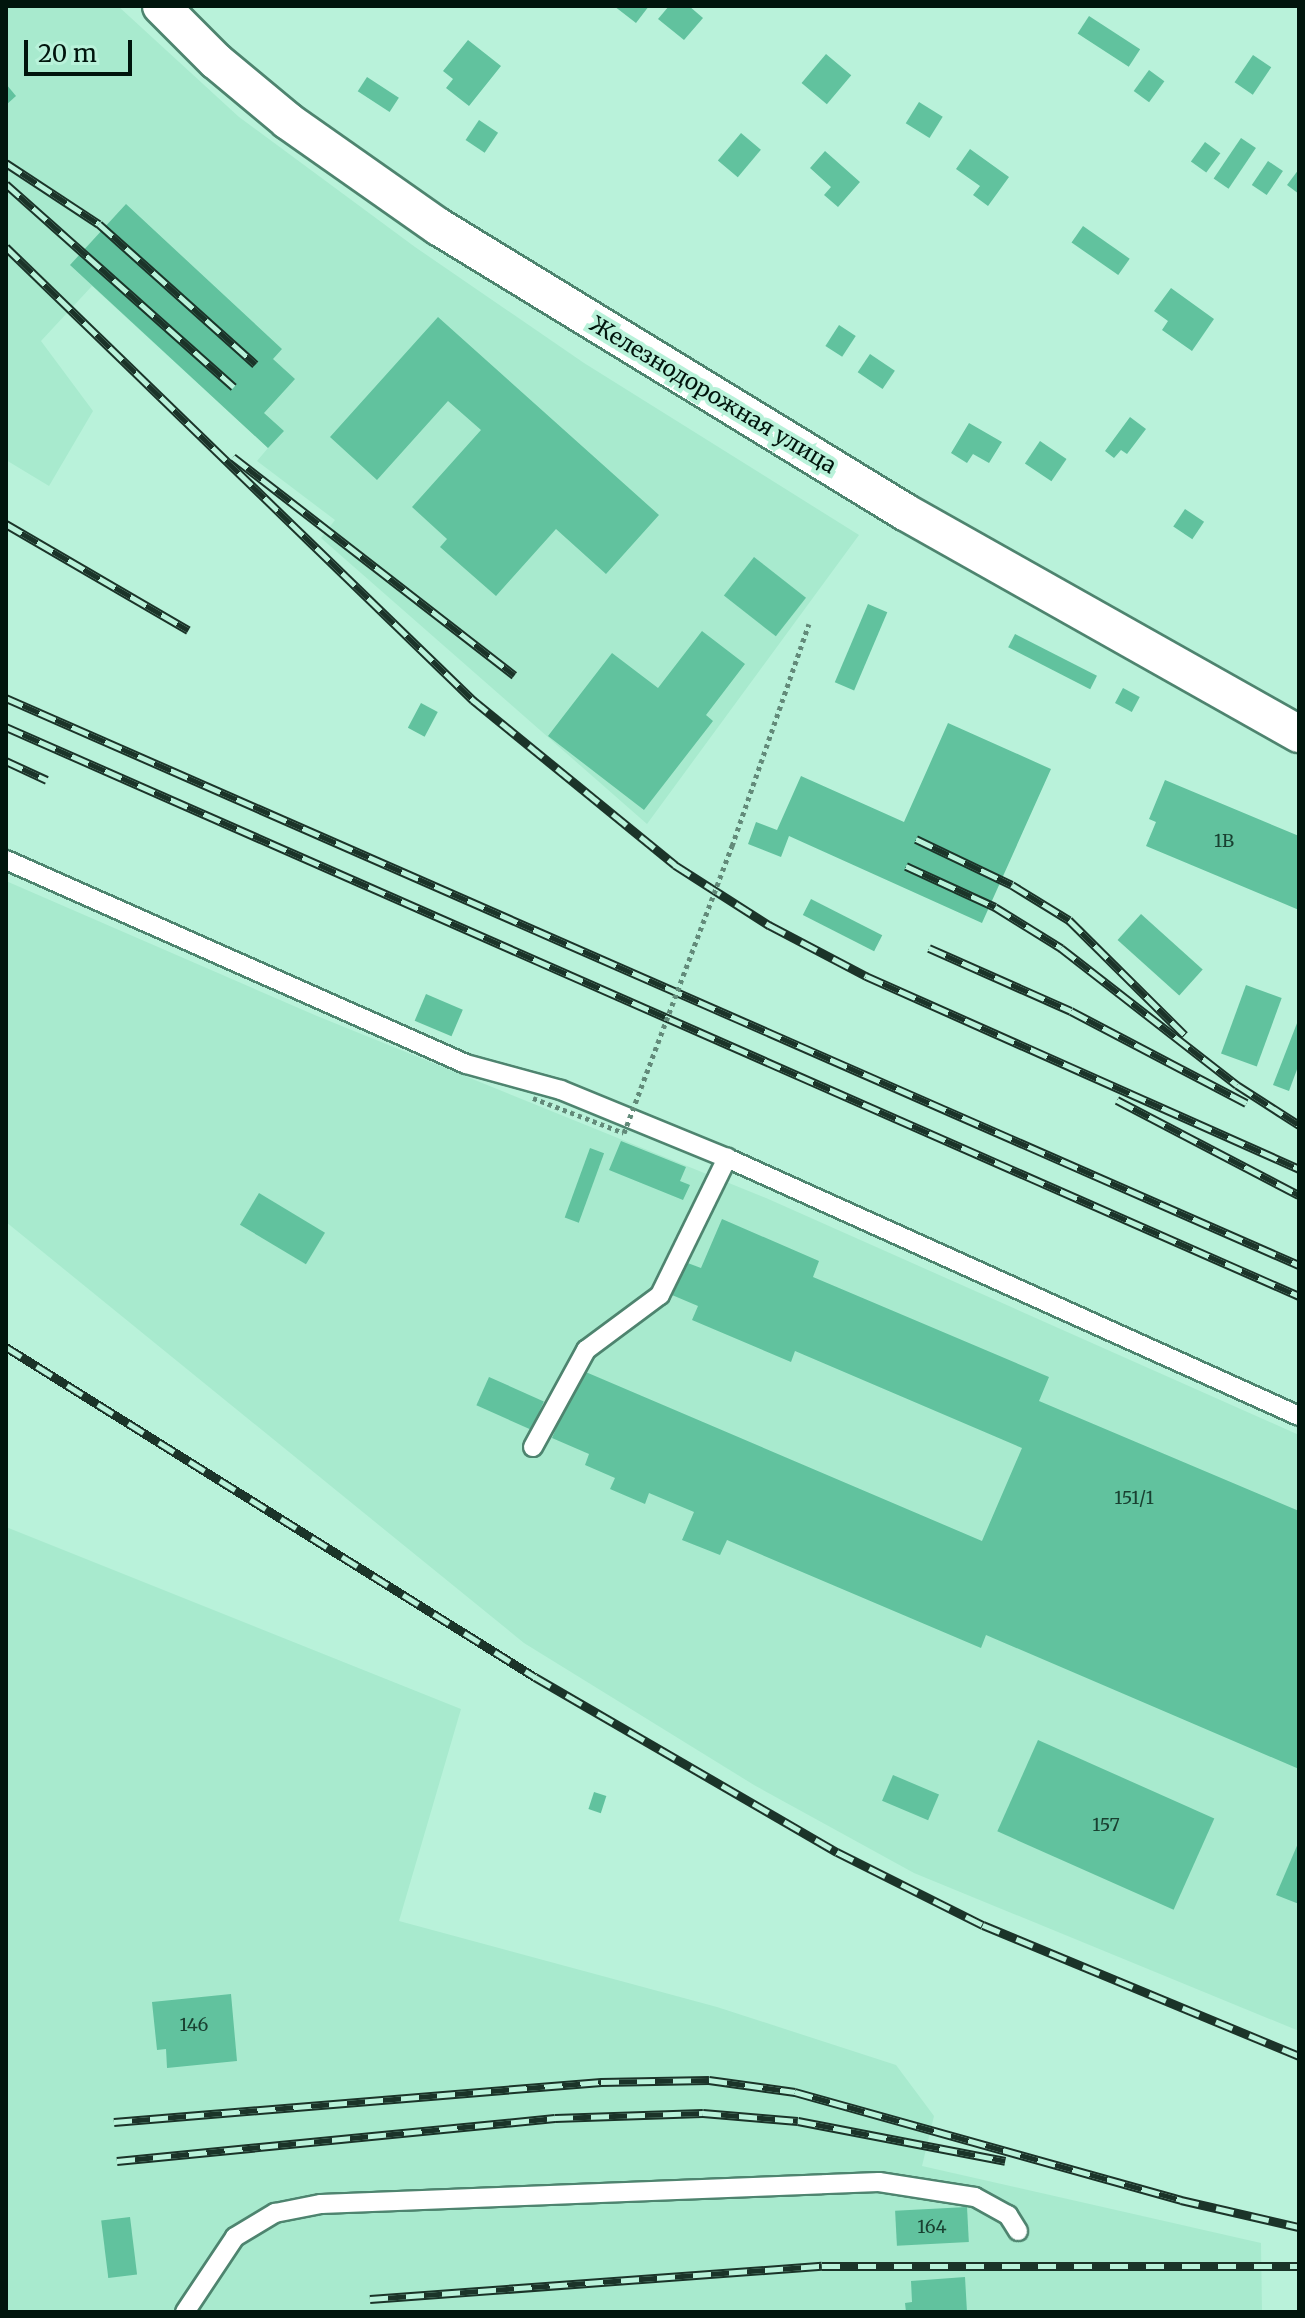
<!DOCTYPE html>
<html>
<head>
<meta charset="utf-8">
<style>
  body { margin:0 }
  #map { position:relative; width:1305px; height:2318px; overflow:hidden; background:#b9f2da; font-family:Merriweather,serif }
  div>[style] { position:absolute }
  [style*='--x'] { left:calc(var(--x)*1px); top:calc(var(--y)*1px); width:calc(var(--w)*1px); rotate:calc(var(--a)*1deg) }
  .built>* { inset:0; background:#a8eace }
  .building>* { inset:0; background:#61c29e; transform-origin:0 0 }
  .path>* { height:5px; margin-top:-2.5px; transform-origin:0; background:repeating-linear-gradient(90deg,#628a79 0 4px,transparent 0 8px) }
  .roads { filter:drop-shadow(2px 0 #4e846f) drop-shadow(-2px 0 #4e846f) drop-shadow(0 2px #4e846f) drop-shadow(0 -2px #4e846f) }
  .service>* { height:18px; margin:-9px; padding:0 9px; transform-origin:9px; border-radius:9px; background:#fff }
  .minor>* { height:36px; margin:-18px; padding:0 18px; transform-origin:18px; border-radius:18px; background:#fff }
  .rail>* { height:9px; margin-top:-4.5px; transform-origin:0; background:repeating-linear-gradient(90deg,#b9f2da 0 18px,#1b3429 0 36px); box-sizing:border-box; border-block:2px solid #1b3429 }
  .path-bridge>* { height:5px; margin-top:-2.5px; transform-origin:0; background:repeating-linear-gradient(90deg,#628a79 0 4px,transparent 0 8px) }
  span { translate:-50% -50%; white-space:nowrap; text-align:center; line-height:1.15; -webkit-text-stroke:8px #b9f2da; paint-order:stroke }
  .number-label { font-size:18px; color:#194031 }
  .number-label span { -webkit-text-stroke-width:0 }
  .street-label { font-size:22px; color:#01150d }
  .frame { position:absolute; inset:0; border:8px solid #01150d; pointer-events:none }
  .scale { position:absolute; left:24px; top:40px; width:108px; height:36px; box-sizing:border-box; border:4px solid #01150d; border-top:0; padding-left:10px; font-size:24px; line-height:28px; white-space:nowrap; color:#01150d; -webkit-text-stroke:6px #b9f2da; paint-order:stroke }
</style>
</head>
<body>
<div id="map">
  <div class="built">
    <div style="clip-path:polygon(6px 6px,118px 6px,239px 117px,415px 247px,584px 363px,859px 535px,647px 824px,321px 538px,335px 520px,257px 461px,268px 448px,92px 286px,41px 341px,93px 411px,49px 486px,6px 460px)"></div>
    <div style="clip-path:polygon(6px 881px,317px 1016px,766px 1198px,1299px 1435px,1299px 2031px,914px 1873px,754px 1785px,524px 1643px,6px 1222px)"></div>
    <div style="clip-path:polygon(6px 1527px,461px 1709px,399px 1921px,717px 2007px,896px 2065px,934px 2116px,922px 2166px,1261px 2243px,1262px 2312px,6px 2312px)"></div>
  </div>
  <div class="building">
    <div style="clip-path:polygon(614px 6px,649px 6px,636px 23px)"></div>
    <div style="clip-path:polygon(669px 6px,689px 6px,703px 18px,684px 40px,658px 19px)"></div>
    <div style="left:1089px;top:16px;width:61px;height:21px;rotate:33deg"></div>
    <div style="clip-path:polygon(468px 40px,501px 66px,469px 106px,446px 88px,453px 79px,443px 71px)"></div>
    <div style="left:826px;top:54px;width:33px;height:38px;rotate:40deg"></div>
    <div style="left:1253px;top:55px;width:22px;height:33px;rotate:34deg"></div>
    <div style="left:1149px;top:70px;width:19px;height:26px;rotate:36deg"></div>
    <div style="left:367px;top:77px;width:38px;height:17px;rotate:33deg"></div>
    <div style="clip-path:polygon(6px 84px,16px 96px,6px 105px)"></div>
    <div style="left:919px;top:102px;width:28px;height:25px;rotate:32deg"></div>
    <div style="left:479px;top:120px;width:23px;height:24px;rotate:34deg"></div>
    <div style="left:741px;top:133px;width:26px;height:36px;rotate:40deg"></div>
    <div style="left:1241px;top:138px;width:18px;height:49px;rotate:34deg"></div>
    <div style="left:1205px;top:142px;width:19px;height:24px;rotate:36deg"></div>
    <div style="clip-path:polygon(970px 149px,1009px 177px,988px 206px,973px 195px,980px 186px,956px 169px)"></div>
    <div style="clip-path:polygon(825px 151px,860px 182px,838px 207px,824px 195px,831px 187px,810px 168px)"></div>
    <div style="left:1268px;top:161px;width:18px;height:29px;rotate:34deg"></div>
    <div style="clip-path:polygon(1299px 169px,1299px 194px,1287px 185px)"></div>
    <div style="clip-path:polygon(126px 204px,282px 349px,273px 359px,295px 379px,264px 413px,284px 431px,268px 448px,70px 265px)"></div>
    <div style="left:1083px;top:226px;width:57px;height:20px;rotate:35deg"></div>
    <div style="clip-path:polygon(1171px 288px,1214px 319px,1192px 351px,1162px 330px,1168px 321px,1154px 311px)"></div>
    <div style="clip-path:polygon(438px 317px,659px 515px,606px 574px,556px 529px,496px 596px,440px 547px,447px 539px,412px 507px,481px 430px,448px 401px,377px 480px,330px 437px)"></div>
    <div style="left:839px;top:325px;width:20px;height:25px;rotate:33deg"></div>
    <div style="left:870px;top:354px;width:30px;height:22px;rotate:34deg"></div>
    <div style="clip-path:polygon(1130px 417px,1146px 429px,1127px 454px,1121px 450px,1114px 458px,1105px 451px)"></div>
    <div style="clip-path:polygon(969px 423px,1002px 442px,989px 463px,973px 454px,967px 463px,951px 453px)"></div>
    <div style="left:1040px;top:441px;width:32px;height:27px;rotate:34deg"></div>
    <div style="left:1185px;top:509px;width:23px;height:21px;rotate:34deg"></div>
    <div style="left:754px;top:557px;width:66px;height:49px;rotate:38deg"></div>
    <div style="left:868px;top:604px;width:21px;height:85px;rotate:23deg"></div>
    <div style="clip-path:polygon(702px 631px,745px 664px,706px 715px,713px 721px,644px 810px,548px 736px,612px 653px,658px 688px)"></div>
    <div style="left:1015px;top:634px;width:92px;height:15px;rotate:27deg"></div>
    <div style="left:1123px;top:688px;width:19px;height:17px;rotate:28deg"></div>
    <div style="left:421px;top:703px;width:19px;height:28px;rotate:28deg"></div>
    <div style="clip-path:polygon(948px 723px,1051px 769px,982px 923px,789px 836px,781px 857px,748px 844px,756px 822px,777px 830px,801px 776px,904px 822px)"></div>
    <div style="clip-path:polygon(1165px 780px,1299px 836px,1299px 910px,1146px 846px,1156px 822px,1149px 819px)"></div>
    <div style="left:811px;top:899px;width:80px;height:18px;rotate:27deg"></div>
    <div style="left:1141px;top:914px;width:83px;height:35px;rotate:42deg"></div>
    <div style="left:1246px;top:985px;width:38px;height:73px;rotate:20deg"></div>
    <div style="left:426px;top:994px;width:40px;height:29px;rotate:23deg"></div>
    <div style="clip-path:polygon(1299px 1018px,1299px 1064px,1289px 1091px,1273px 1085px)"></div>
    <div style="clip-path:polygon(621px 1141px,686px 1167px,680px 1181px,690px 1185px,683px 1200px,609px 1170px)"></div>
    <div style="left:590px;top:1148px;width:15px;height:74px;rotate:20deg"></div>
    <div style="left:259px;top:1193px;width:77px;height:37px;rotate:31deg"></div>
    <div style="clip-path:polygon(722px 1219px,819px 1261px,813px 1277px,1049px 1377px,1039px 1401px,1299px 1511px,1299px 1769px,986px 1635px,981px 1648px,727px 1540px,720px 1555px,682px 1540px,694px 1512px,649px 1493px,645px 1504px,610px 1489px,615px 1478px,585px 1465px,589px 1454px,552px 1438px,581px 1370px,982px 1541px,1022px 1448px,795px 1351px,791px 1362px,692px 1320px,698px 1306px,672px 1295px,685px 1262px,701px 1268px)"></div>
    <div style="left:489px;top:1377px;width:60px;height:31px;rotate:24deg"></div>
    <div style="left:1038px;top:1740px;width:193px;height:100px;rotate:24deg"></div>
    <div style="left:893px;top:1775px;width:50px;height:28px;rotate:23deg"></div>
    <div style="left:594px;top:1792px;width:13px;height:18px;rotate:18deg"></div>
    <div style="clip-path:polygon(1299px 1841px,1299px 1904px,1276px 1895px)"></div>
    <div style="clip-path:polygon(231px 1994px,237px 2061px,167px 2068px,166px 2049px,157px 2050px,152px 2002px)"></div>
    <div style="left:967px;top:2207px;width:35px;height:72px;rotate:87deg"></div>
    <div style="left:130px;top:2217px;width:58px;height:29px;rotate:83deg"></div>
    <div style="clip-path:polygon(965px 2277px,967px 2312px,906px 2312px,905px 2303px,912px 2302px,911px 2281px)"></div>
  </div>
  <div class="path">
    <div style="--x:732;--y:846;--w:235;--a:-70.9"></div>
  </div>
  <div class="roads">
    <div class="service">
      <div style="--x:6;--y:860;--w:503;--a:23.92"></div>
      <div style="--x:466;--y:1064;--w:98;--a:15.3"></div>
      <div style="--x:561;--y:1090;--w:179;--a:22.3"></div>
      <div style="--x:727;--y:1158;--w:627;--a:24.28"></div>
      <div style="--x:533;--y:1447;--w:111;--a:-61.3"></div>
      <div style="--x:586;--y:1350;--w:92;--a:-36.6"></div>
      <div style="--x:660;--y:1295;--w:153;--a:-63.9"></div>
      <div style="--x:185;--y:2312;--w:90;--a:-56.3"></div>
      <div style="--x:235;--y:2237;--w:47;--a:-31"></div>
      <div style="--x:275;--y:2213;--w:47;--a:-11.1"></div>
      <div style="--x:321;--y:2204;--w:558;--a:-2.26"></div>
      <div style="--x:879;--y:2182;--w:97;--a:8.9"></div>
      <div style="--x:975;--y:2197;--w:38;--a:29"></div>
      <div style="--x:1008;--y:2215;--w:19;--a:58"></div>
    </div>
    <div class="minor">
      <div style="--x:161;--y:6;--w:78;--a:45"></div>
      <div style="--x:216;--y:61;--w:94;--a:39.8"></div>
      <div style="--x:288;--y:121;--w:184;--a:35.1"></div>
      <div style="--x:439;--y:227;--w:546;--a:31.45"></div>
      <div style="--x:905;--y:512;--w:452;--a:29.4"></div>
    </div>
  </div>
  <div class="rail">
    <div style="--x:6;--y:163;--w:111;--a:33.3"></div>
    <div style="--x:99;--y:224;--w:210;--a:41.9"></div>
    <div style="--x:6;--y:184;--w:305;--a:41.7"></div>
    <div style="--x:6;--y:247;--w:651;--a:44.13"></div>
    <div style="--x:473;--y:700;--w:261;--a:39.2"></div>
    <div style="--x:675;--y:865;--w:112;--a:32.6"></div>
    <div style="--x:769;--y:925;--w:110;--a:27.7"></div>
    <div style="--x:866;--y:976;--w:474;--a:24"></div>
    <div style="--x:233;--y:457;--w:356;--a:37.8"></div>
    <div style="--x:6;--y:524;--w:211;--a:30.2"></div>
    <div style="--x:6;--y:698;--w:1412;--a:23.68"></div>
    <div style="--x:6;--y:727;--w:1413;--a:23.75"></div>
    <div style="--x:6;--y:761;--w:45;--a:24.9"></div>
    <div style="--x:916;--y:839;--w:106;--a:25.6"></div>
    <div style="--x:1012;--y:885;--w:67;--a:31.6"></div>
    <div style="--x:1069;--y:920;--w:163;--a:44.8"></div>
    <div style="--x:906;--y:866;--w:98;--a:24.7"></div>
    <div style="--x:995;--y:907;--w:78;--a:31.8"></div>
    <div style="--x:1061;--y:948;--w:223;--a:37.9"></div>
    <div style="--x:1237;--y:1085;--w:74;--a:32.8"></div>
    <div style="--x:929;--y:948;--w:155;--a:23.9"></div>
    <div style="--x:1071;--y:1011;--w:198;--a:27.7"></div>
    <div style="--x:1117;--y:1100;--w:205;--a:27.6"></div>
    <div style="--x:6;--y:1347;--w:623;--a:31.96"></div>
    <div style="--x:535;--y:1677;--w:349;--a:30.1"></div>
    <div style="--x:837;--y:1852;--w:163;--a:26.6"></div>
    <div style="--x:983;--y:1925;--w:342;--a:22.5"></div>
    <div style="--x:114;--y:2122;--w:489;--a:-4.7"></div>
    <div style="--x:601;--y:2082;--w:108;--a:-1.1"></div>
    <div style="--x:709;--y:2080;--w:87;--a:7.9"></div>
    <div style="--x:795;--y:2092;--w:401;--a:15.6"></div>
    <div style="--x:1181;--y:2200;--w:121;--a:12.9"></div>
    <div style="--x:117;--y:2161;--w:440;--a:-5.6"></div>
    <div style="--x:555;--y:2118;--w:148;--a:-1.9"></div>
    <div style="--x:703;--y:2113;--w:95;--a:4.8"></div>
    <div style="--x:798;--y:2121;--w:211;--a:10.9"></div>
    <div style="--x:370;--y:2299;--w:453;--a:-4.2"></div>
    <div style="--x:822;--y:2266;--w:477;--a:0"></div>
  </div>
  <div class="path-bridge">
    <div style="--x:533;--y:1098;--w:97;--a:21"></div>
    <div style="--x:624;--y:1133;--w:307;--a:-69.4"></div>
  </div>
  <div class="number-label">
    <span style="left:1224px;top:841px">1В</span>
    <span style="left:1134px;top:1498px">151/1</span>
    <span style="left:1106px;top:1825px">157</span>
    <span style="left:194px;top:2025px">146</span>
    <span style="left:932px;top:2227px">164</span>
  </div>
  <div class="street-label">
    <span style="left:713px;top:395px;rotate:31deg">Железнодорожная улица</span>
  </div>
  <div class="frame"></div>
  <div class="scale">20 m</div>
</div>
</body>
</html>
